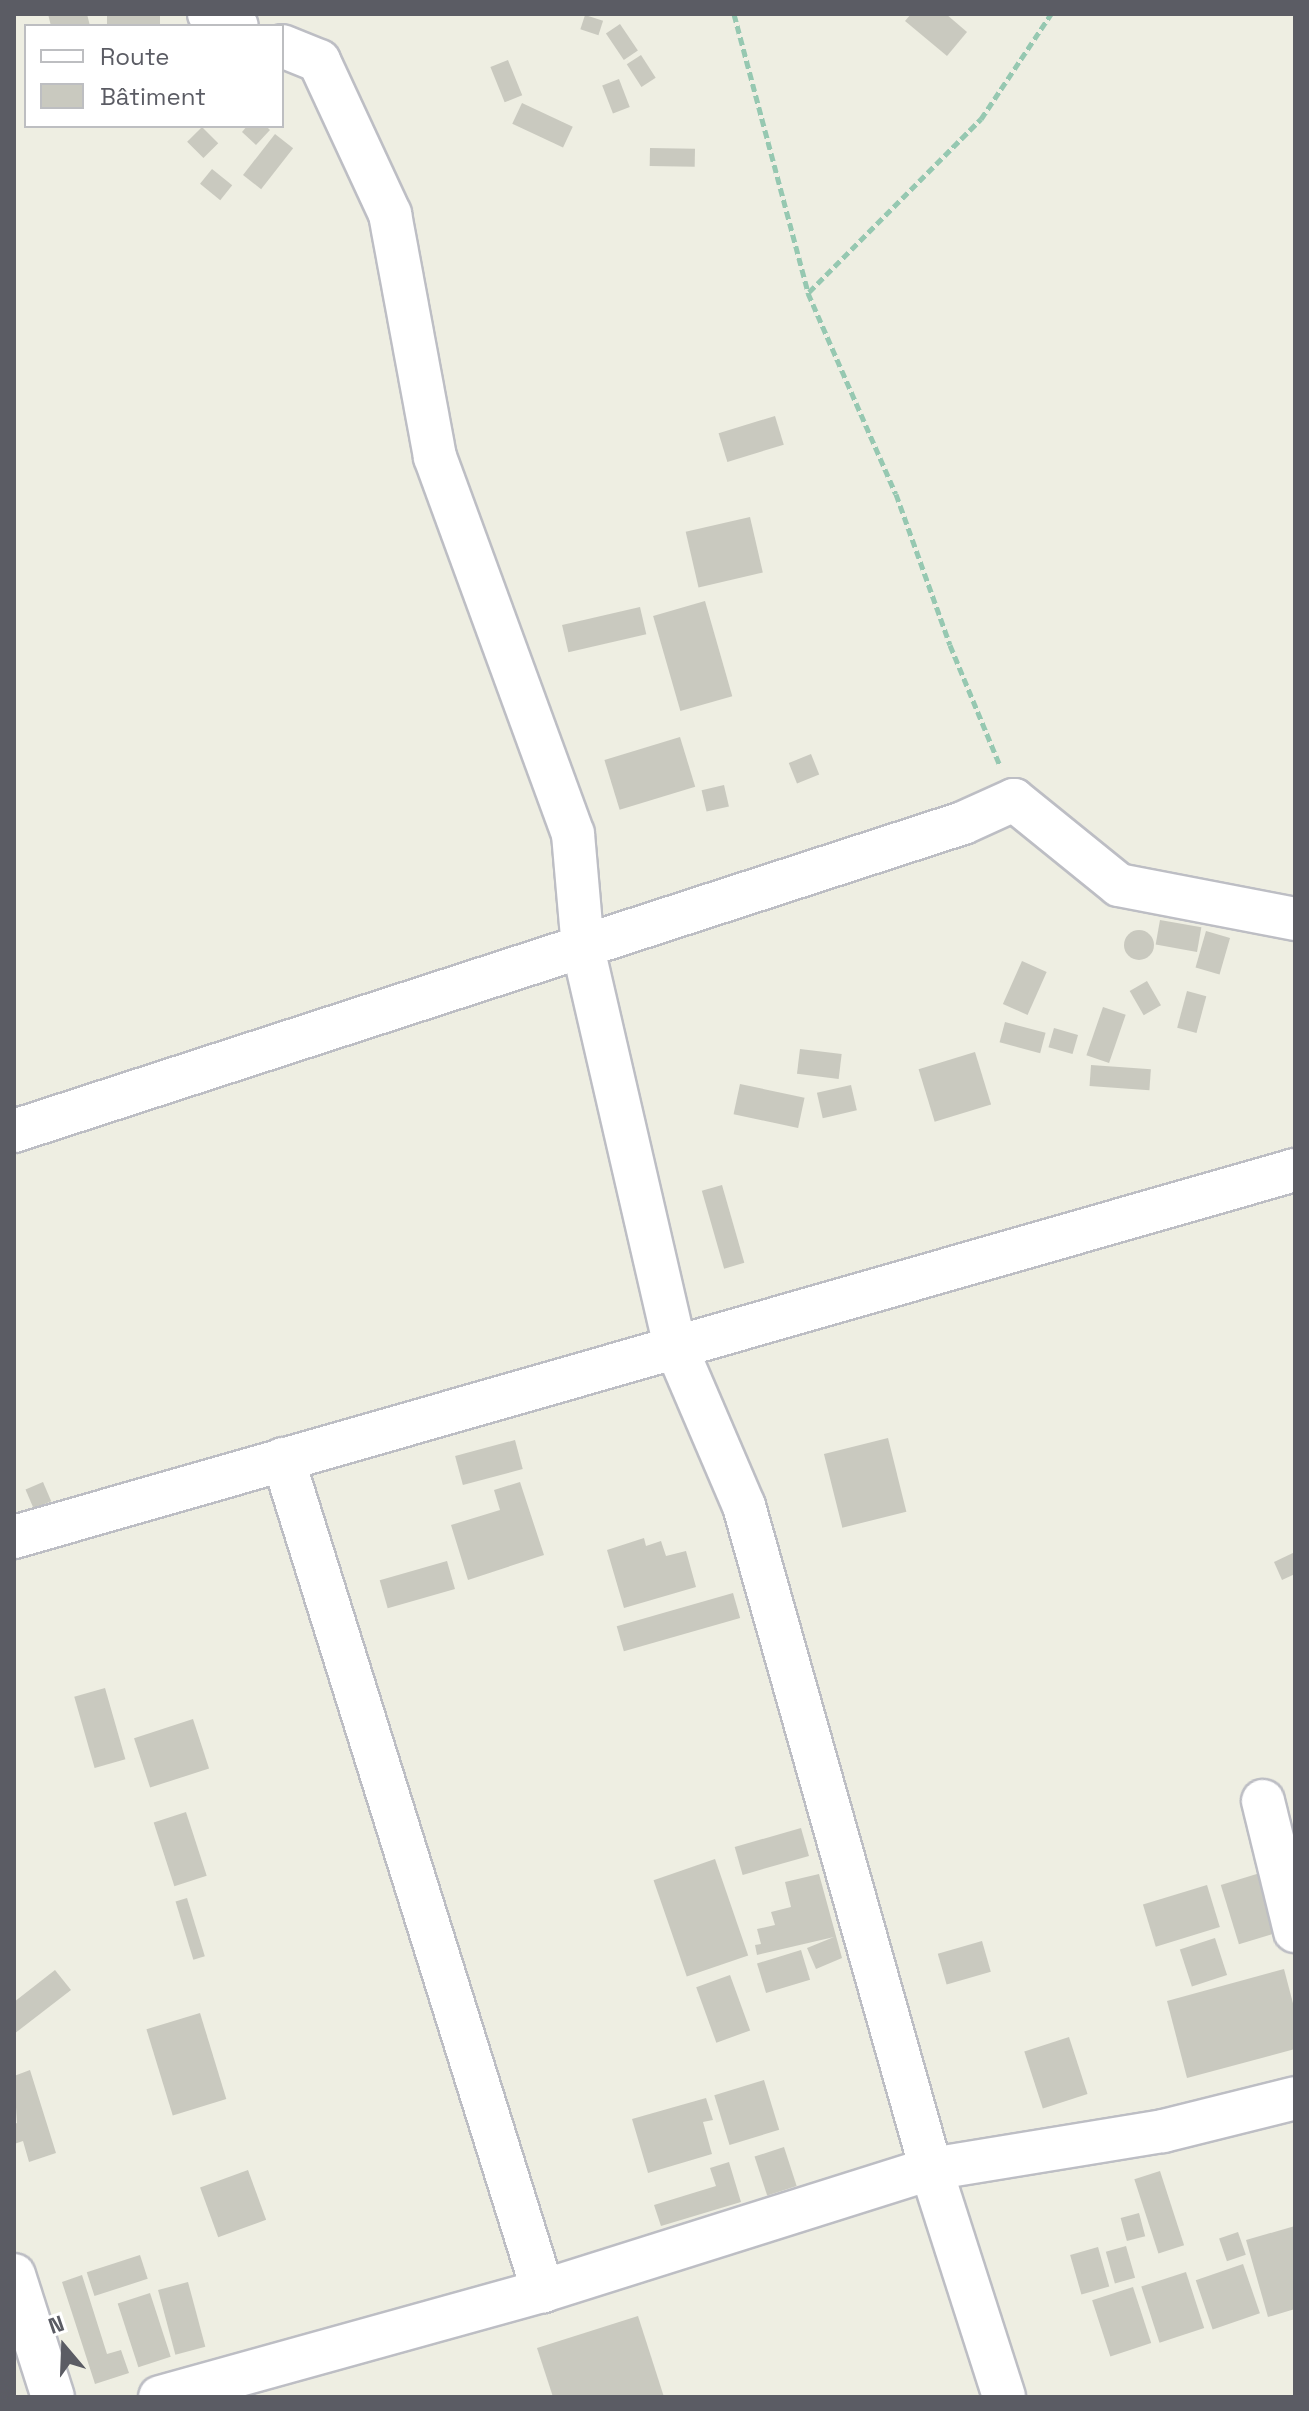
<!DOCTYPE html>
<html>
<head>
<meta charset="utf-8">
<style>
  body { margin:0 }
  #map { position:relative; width:1309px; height:2411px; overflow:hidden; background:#eeeee2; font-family:"Space Grotesk",sans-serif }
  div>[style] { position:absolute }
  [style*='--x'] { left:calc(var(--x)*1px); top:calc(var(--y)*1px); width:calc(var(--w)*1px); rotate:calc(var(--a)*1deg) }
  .building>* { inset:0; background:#c9c9bf; transform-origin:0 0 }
  .round { border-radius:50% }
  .path>* { height:5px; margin-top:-2.5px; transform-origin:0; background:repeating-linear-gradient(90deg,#96c8b1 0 8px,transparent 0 12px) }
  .roads { filter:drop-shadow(2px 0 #bdbec4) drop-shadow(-2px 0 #bdbec4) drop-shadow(0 2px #bdbec4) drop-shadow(0 -2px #bdbec4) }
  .street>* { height:42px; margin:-21px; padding:0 21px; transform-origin:21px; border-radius:21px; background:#fff }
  span { translate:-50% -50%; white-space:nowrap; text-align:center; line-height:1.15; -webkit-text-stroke:7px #fff; paint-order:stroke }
  .frame { position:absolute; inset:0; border:16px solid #5b5c64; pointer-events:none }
  .legend { position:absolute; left:24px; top:24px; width:260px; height:104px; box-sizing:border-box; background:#fff; border:2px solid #bdbec1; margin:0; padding:10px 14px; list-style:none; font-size:24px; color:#5b5c64 }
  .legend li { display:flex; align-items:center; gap:16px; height:40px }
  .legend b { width:40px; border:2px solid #bdbec1 }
  .north { position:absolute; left:24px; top:2307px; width:80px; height:80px; -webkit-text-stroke:6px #fff; paint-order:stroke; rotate:341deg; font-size:22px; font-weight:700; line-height:32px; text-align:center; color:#5b5c64 }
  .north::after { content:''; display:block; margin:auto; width:28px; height:36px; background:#5b5c64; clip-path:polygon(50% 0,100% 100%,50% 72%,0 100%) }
</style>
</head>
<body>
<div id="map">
  <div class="building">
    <div style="clip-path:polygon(48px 14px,87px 14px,90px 26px,51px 26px)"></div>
    <div style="left:107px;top:14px;width:53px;height:12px"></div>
    <div style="clip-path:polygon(911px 14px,946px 14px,967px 32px,947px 56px,905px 21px)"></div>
    <div style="left:585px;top:15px;width:19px;height:15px;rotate:18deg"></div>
    <div style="left:620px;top:24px;width:32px;height:17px;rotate:56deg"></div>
    <div style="left:641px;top:55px;width:27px;height:17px;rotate:57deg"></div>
    <div style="left:508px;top:60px;width:38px;height:19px;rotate:68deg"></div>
    <div style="left:619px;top:79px;width:30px;height:18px;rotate:69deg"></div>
    <div style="left:522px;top:103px;width:56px;height:23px;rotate:25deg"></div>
    <div style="clip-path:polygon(247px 126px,266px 126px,270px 130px,256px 145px,242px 132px)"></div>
    <div style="left:202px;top:127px;width:23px;height:21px;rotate:45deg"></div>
    <div style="left:275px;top:134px;width:23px;height:52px;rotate:38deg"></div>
    <div style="left:650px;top:148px;width:45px;height:18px;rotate:1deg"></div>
    <div style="left:212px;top:169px;width:26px;height:19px;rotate:39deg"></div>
    <div style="left:775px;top:416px;width:30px;height:59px;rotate:73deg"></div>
    <div style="left:750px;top:517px;width:57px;height:66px;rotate:77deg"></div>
    <div style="left:705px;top:601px;width:99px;height:54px;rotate:74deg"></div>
    <div style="left:640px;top:607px;width:28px;height:80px;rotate:77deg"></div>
    <div style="left:680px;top:737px;width:52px;height:79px;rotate:73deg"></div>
    <div style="left:811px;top:754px;width:22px;height:24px;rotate:68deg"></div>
    <div style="left:724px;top:785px;width:22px;height:23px;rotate:77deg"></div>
    <div style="left:1160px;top:920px;width:42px;height:25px;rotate:10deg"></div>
    <div class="round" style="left:1124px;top:930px;width:30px;height:30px"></div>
    <div style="left:1206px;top:931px;width:25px;height:38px;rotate:16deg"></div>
    <div style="left:1022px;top:961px;width:27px;height:47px;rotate:24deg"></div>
    <div style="left:1147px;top:981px;width:28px;height:20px;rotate:60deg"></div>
    <div style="left:1187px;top:991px;width:20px;height:38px;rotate:15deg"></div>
    <div style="left:1103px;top:1007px;width:24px;height:51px;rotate:19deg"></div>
    <div style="left:1005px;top:1022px;width:42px;height:21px;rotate:15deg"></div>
    <div style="left:1054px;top:1028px;width:25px;height:20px;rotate:16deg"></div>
    <div style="left:800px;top:1049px;width:42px;height:25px;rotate:7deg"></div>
    <div style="left:975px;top:1052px;width:55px;height:59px;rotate:73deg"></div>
    <div style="left:1091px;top:1065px;width:60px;height:21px;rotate:4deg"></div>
    <div style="left:740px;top:1084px;width:66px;height:31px;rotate:12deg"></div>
    <div style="left:851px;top:1085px;width:26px;height:35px;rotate:77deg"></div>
    <div style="left:722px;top:1185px;width:81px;height:21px;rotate:74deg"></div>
    <div style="left:888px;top:1438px;width:76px;height:66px;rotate:76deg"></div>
    <div style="left:515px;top:1440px;width:30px;height:62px;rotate:75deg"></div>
    <div style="left:43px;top:1482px;width:21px;height:19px;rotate:67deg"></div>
    <div style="clip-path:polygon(520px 1482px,544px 1555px,468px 1580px,451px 1525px,500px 1510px,494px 1490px)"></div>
    <div style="clip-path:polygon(644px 1538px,646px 1546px,661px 1541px,666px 1556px,686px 1551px,696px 1587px,624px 1608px,607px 1550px)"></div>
    <div style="clip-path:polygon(1295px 1552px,1295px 1574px,1282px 1580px,1274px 1562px)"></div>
    <div style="left:447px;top:1561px;width:29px;height:70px;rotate:74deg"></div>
    <div style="left:733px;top:1593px;width:26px;height:121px;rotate:74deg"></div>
    <div style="left:105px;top:1688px;width:74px;height:32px;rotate:74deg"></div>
    <div style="left:193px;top:1719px;width:52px;height:62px;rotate:72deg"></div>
    <div style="left:186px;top:1812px;width:67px;height:34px;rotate:72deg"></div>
    <div style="left:801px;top:1828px;width:29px;height:69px;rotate:74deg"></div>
    <div style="left:715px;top:1859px;width:102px;height:65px;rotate:71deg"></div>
    <div style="left:1260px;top:1873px;width:62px;height:41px;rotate:73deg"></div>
    <div style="clip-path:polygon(819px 1874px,842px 1958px,816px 1969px,807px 1948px,834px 1937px,757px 1955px,755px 1945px,761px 1944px,757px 1929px,775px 1925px,771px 1912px,791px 1907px,785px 1882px)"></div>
    <div style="left:1207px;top:1885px;width:44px;height:67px;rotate:73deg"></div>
    <div style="left:187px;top:1898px;width:61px;height:12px;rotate:73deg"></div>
    <div style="left:1215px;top:1938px;width:39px;height:37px;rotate:72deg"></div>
    <div style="left:982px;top:1941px;width:32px;height:46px;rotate:74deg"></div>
    <div style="left:801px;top:1950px;width:31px;height:46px;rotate:73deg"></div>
    <div style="clip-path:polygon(1284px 1969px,1295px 2011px,1295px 2049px,1187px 2078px,1167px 2001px)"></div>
    <div style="clip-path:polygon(55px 1970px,71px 1990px,14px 2034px,14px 2002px)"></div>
    <div style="left:730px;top:1975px;width:59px;height:36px;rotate:70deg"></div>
    <div style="left:200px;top:2013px;width:90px;height:56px;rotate:73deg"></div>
    <div style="left:1069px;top:2037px;width:60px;height:47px;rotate:72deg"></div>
    <div style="clip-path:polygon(30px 2070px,56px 2153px,29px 2162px,23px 2141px,14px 2144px,14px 2124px,17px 2123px,14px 2076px)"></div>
    <div style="left:764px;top:2080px;width:52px;height:52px;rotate:73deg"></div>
    <div style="clip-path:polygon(706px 2098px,713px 2120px,703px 2122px,712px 2154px,648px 2173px,632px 2119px)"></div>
    <div style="left:784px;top:2147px;width:41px;height:31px;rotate:72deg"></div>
    <div style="clip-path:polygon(729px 2162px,741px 2202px,661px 2226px,654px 2205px,716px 2186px,710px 2168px)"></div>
    <div style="left:248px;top:2170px;width:53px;height:51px;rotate:70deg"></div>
    <div style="left:1160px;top:2171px;width:78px;height:27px;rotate:72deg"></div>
    <div style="left:1139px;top:2213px;width:24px;height:19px;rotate:75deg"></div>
    <div style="clip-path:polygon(1295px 2226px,1295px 2309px,1268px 2317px,1246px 2240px)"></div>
    <div style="left:1238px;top:2232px;width:24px;height:20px;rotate:71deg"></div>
    <div style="left:1126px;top:2246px;width:33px;height:21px;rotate:74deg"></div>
    <div style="left:1098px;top:2247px;width:41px;height:29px;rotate:74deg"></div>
    <div style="left:140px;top:2255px;width:25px;height:56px;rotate:72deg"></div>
    <div style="left:1243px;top:2264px;width:52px;height:50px;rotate:71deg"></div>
    <div style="left:1186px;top:2272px;width:59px;height:47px;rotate:72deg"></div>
    <div style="clip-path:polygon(82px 2275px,107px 2354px,121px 2350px,129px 2373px,95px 2384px,62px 2282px)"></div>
    <div style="left:188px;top:2282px;width:67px;height:31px;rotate:75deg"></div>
    <div style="left:1133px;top:2287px;width:59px;height:43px;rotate:72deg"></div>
    <div style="left:150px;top:2293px;width:67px;height:34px;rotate:72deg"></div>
    <div style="clip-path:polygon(638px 2316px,664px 2397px,553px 2397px,537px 2348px)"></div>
  </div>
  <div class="path">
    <div style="--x:734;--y:14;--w:289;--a:75.1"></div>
    <div style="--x:808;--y:293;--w:219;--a:66.4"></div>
    <div style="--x:896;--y:494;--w:160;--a:70.3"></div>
    <div style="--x:950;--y:645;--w:131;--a:67.5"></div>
    <div style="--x:809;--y:292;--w:244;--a:-45.2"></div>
    <div style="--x:981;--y:119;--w:126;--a:-56.3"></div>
  </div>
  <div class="roads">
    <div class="street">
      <div style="--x:209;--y:14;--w:30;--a:23"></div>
      <div style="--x:282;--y:46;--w:40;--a:22"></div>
      <div style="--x:319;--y:61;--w:169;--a:65.1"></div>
      <div style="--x:390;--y:214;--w:247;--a:79.5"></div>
      <div style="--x:435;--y:457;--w:401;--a:69.9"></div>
      <div style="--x:573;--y:834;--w:114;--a:85"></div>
      <div style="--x:583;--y:948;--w:408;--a:77"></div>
      <div style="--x:675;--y:1345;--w:175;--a:66.8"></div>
      <div style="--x:744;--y:1506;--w:689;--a:74.25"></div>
      <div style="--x:931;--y:2169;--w:239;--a:72.2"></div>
      <div style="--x:14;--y:1131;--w:998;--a:-17.98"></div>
      <div style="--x:963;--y:823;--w:56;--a:-24.3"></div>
      <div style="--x:1014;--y:800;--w:135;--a:39"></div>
      <div style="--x:1119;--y:885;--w:179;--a:10.9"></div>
      <div style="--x:283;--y:1459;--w:872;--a:72.65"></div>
      <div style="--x:14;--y:1537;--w:1333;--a:-15.99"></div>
      <div style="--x:1263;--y:1801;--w:134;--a:76.2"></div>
      <div style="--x:14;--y:2275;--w:128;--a:72.3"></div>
      <div style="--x:160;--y:2397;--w:397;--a:-15.5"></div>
      <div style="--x:543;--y:2291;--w:407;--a:-17.5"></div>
      <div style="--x:931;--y:2169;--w:235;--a:-9.3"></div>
      <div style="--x:1163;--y:2131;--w:136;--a:-14"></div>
    </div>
  </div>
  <div class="frame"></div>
  <ul class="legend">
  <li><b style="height:10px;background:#fff"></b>Route</li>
  <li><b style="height:22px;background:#c9c9bf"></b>Bâtiment</li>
  </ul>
  <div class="north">N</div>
</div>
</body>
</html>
